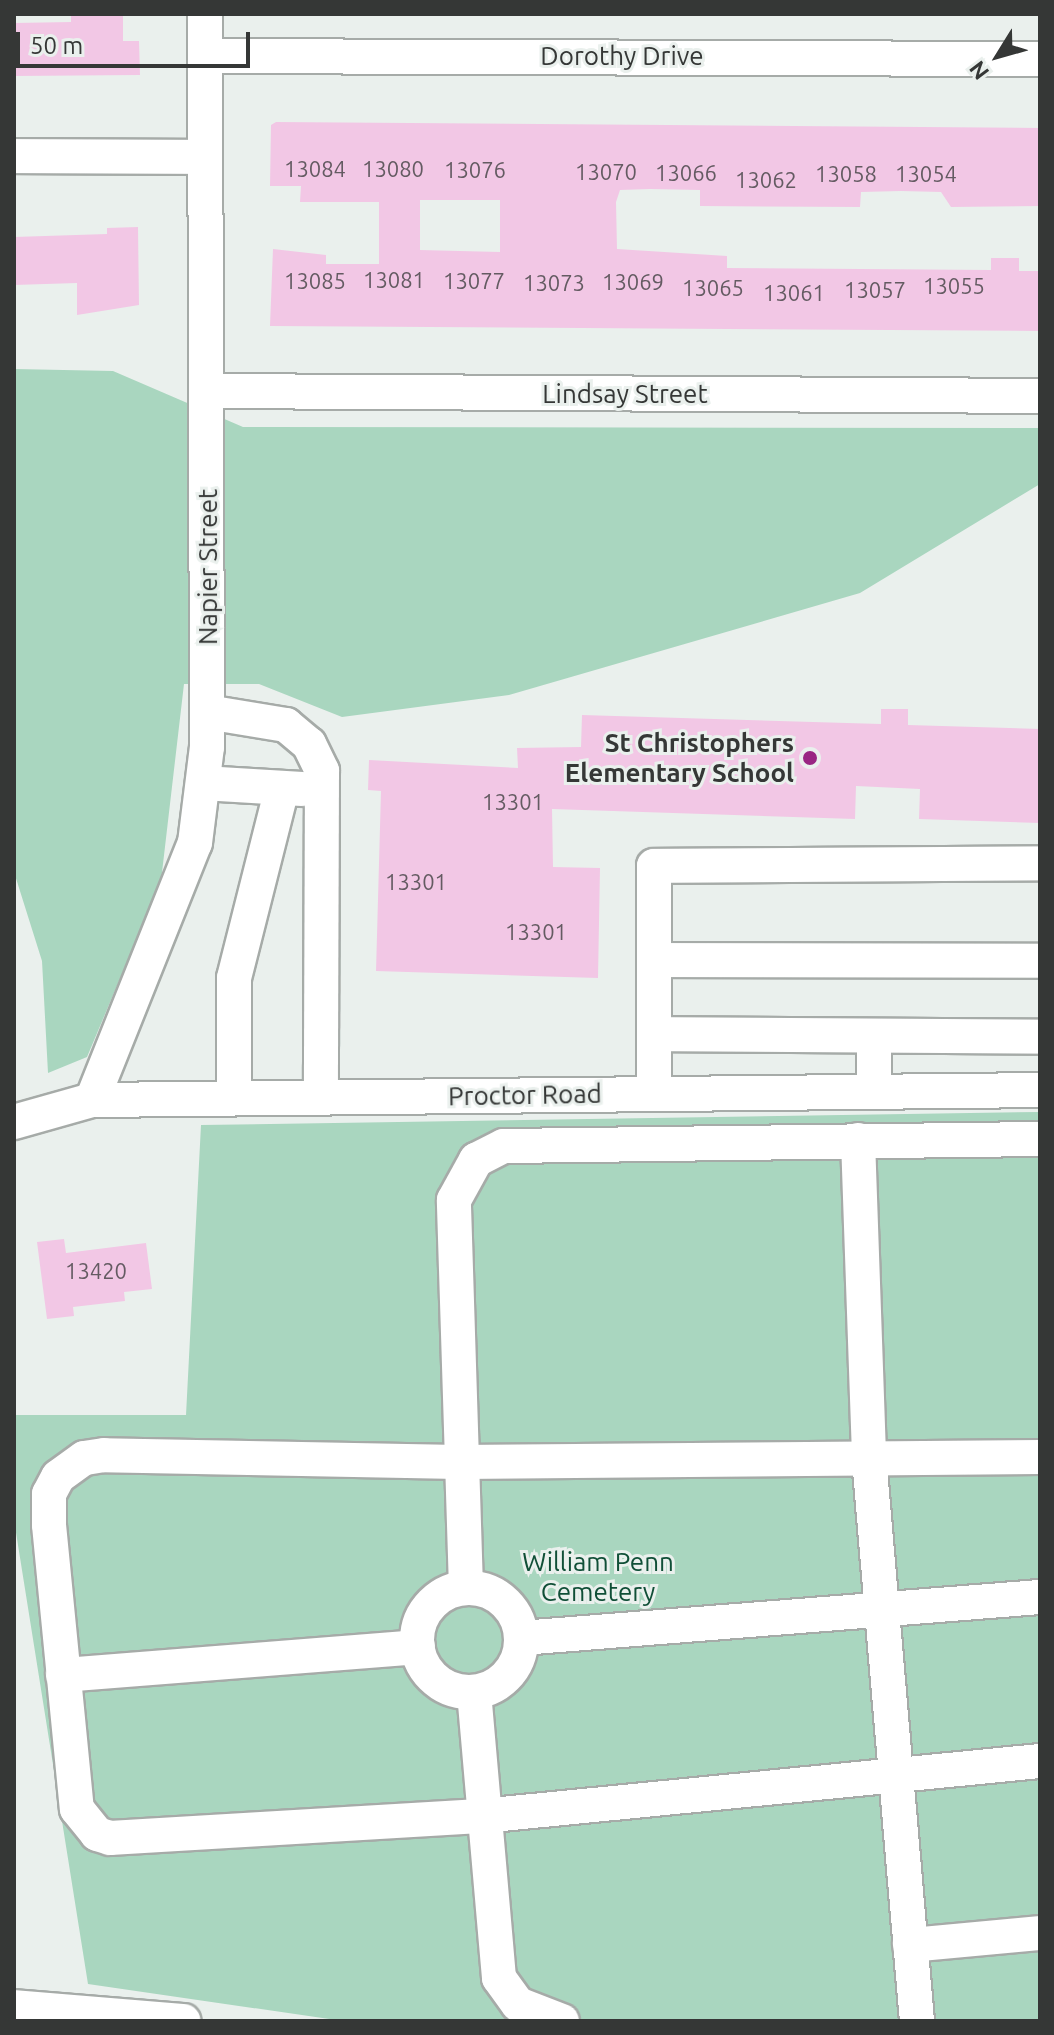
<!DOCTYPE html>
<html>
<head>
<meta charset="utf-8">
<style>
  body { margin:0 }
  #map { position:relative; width:1054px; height:2035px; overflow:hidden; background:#eaf0ed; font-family:Ubuntu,sans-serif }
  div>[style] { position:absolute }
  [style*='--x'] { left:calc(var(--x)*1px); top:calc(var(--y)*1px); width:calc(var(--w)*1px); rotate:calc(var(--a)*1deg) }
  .green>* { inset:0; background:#a9d6bf }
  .building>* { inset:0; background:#f2c7e5 }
  .roads { filter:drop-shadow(2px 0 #a6aba8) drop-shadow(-2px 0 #a6aba8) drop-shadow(0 2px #a6aba8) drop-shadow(0 -2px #a6aba8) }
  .minor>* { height:34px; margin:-17px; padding:0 17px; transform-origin:17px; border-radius:17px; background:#fff }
  .minor>.ring { margin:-17px; padding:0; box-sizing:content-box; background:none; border:34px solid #fff; border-radius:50% }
  .dots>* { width:22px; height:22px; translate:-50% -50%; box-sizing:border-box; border:4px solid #eaf0ed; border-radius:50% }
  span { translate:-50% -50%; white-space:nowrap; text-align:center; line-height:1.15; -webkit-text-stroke:6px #eaf0ed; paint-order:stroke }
  .number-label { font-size:22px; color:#645b62 }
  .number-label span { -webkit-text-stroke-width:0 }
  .street-label { font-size:26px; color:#353736 }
  .poi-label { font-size:26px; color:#353736; font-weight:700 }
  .right { translate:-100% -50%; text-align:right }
  .park-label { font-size:26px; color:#104f37 }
  .frame { position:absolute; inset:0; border:16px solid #353736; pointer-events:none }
  .north { position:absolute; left:958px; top:16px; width:80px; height:80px; -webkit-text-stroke:6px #eaf0ed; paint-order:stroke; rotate:233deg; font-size:22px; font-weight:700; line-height:32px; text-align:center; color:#353736 }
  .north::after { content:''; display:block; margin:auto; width:28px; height:36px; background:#353736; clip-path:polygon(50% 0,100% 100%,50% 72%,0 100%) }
  .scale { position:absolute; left:16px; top:32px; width:234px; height:36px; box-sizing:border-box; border:4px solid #353736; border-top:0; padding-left:10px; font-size:24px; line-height:28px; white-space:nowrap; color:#353736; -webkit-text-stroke:6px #eaf0ed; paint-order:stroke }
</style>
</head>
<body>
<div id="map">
  <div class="green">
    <div style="clip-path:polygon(14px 369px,113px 371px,243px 427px,1040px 428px,1040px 484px,860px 593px,509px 695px,342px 717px,259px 684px,184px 684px,161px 881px,87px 1057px,48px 1073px,42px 961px,14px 872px)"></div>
    <div style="clip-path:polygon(1040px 1112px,1040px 2021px,343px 2021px,88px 1984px,14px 1520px,14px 1415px,186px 1415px,201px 1125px)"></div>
  </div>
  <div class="building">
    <div style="clip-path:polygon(71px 16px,123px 16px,123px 41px,139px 41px,140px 75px,14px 76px,14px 23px,71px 22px)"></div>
    <div style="clip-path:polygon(evenodd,276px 122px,1040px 128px,1040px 206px,951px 207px,941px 192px,901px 191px,861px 192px,860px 207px,700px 206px,700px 190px,650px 189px,620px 190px,616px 202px,617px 249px,727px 256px,727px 268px,991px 270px,991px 258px,1019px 258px,1019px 271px,1040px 271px,1040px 331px,270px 326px,273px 249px,326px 255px,326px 264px,379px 264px,379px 202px,300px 202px,301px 186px,270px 186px,271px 125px,276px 122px,420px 200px,500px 200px,500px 252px,420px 250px,420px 200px)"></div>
    <div style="clip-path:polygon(138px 227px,139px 305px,77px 315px,77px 283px,14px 285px,14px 237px,107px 234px,107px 228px)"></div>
    <div style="clip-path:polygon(881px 709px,908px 709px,908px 725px,1040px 729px,1040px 823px,919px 819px,920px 789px,856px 786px,855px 819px,552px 809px,553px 867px,600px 868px,598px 978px,376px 971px,381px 791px,368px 790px,369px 760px,518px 768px,517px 748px,581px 747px,582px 715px,881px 724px)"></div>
    <div style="clip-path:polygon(64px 1239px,66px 1253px,146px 1243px,152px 1289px,124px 1292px,125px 1301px,73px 1307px,74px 1316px,47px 1319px,37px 1242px)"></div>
  </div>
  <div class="roads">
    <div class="minor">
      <div style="--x:205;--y:56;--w:835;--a:0.21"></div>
      <div style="--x:14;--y:156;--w:190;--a:0.3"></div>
      <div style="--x:209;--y:391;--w:831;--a:0.34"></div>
      <div style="--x:207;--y:712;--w:80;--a:9.3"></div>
      <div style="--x:286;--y:725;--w:30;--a:40"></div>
      <div style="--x:309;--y:744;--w:30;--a:64"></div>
      <div style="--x:322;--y:771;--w:326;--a:90.2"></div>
      <div style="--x:203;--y:783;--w:99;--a:3.5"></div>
      <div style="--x:654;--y:960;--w:386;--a:0.1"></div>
      <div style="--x:655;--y:1034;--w:385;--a:0.4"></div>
      <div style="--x:874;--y:1092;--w:56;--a:-90"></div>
      <div style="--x:654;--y:1094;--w:228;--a:-90"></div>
      <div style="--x:654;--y:866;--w:386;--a:-0.4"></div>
      <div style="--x:234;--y:1098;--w:120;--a:-90"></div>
      <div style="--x:234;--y:978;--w:196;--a:-75.8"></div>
      <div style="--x:92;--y:1100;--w:277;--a:-68.2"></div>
      <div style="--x:195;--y:843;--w:97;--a:-82.9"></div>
      <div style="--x:207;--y:747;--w:733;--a:-90.16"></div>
      <div style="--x:14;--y:1122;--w:81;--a:-15.8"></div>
      <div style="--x:92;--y:1100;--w:948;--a:-0.6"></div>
      <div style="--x:858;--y:1140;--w:318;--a:88"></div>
      <div style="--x:869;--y:1458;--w:565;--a:85.13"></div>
      <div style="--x:1040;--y:1457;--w:581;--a:179.51"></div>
      <div style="--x:459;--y:1462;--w:355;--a:-178.9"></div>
      <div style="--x:104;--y:1455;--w:20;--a:171"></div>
      <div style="--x:84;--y:1458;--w:32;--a:144"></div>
      <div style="--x:58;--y:1477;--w:19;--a:118"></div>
      <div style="--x:49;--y:1494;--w:31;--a:90"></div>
      <div style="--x:49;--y:1525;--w:285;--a:84.4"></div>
      <div style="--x:77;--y:1809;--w:32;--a:51"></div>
      <div style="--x:97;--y:1834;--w:14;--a:17"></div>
      <div style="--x:110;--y:1838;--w:383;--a:-3.4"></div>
      <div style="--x:492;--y:1815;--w:551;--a:-5.63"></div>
      <div style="--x:466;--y:1588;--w:388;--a:-91.8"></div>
      <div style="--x:454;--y:1200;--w:46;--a:-61.2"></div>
      <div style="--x:476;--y:1160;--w:31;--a:-27"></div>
      <div style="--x:504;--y:1146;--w:536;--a:-0.75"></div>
      <div class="ring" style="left:417px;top:1588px;width:70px;height:70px"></div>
      <div style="--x:521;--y:1638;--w:521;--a:-4.52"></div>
      <div style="--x:63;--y:1675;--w:356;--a:-4.5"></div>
      <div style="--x:474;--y:1692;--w:287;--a:85"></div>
      <div style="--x:499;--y:1978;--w:32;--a:54"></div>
      <div style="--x:518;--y:2004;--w:47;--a:21.1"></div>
      <div style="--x:910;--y:1945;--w:131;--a:-5.3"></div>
      <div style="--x:14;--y:2007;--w:170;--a:4.7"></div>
    </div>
  </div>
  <div class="dots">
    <div style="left:810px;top:758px;background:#992683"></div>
  </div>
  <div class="number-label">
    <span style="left:315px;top:169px">13084</span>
    <span style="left:393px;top:169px">13080</span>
    <span style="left:475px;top:170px">13076</span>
    <span style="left:606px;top:172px">13070</span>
    <span style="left:686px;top:173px">13066</span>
    <span style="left:846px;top:174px">13058</span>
    <span style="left:926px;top:174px">13054</span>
    <span style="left:766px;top:180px">13062</span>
    <span style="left:394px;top:280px">13081</span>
    <span style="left:315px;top:281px">13085</span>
    <span style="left:474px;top:281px">13077</span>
    <span style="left:633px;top:282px">13069</span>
    <span style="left:554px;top:283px">13073</span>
    <span style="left:954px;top:286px">13055</span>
    <span style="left:713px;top:288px">13065</span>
    <span style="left:875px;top:290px">13057</span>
    <span style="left:794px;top:293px">13061</span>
    <span style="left:513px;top:802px">13301</span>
    <span style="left:416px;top:882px">13301</span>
    <span style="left:536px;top:932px">13301</span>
    <span style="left:96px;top:1271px">13420</span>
  </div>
  <div class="street-label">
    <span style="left:622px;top:56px">Dorothy Drive</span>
    <span style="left:625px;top:394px">Lindsay Street</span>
    <span style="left:208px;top:567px;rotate:-90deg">Napier Street</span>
    <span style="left:525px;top:1095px;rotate:-1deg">Proctor Road</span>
  </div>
  <div class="poi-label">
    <span class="right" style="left:794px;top:758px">St Christophers<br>Elementary School</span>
  </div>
  <div class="park-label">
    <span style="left:598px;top:1577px">William Penn<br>Cemetery</span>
  </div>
  <div class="frame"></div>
  <div class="north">N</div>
  <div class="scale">50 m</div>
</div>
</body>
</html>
